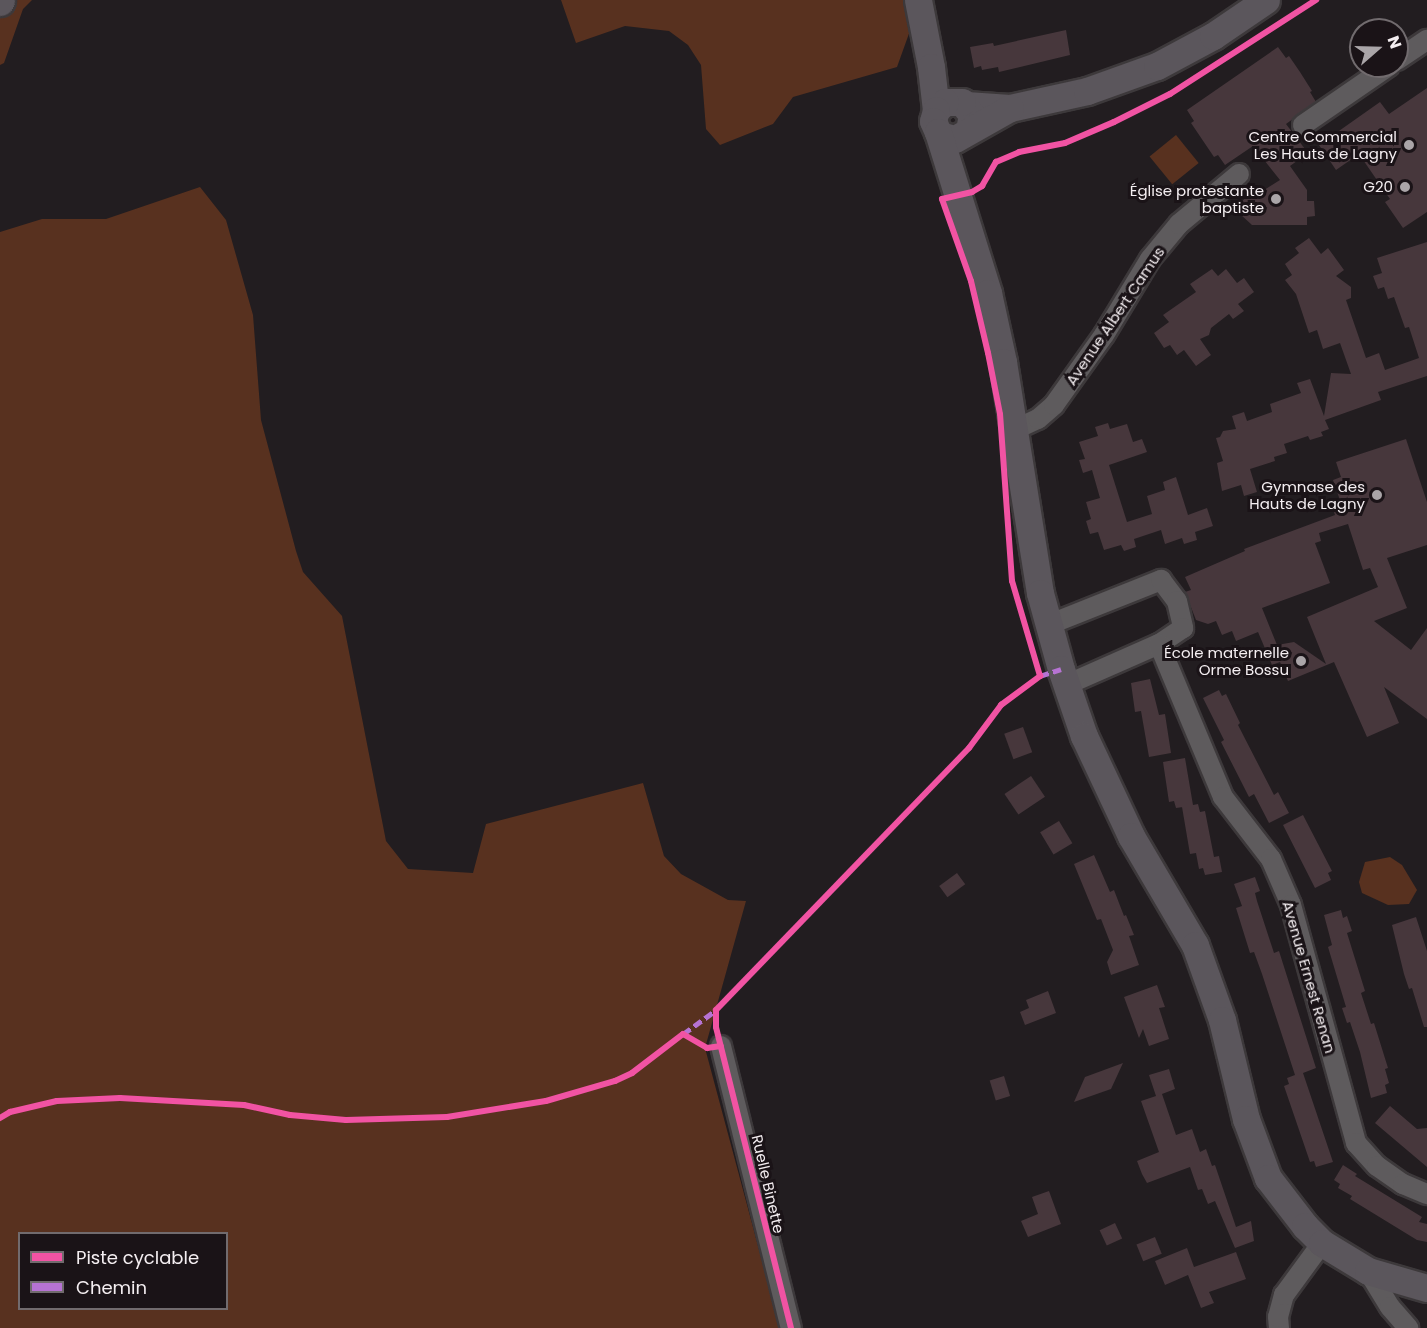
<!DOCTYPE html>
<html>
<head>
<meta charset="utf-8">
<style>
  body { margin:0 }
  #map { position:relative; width:1427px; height:1328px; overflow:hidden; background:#221d20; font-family:Poppins,sans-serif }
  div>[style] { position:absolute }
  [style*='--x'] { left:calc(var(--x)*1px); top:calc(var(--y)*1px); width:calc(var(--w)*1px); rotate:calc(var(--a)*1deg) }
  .green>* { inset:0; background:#58311f; transform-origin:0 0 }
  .building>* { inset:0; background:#47373c; transform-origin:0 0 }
  .roads { filter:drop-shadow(2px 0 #3d393b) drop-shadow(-2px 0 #3d393b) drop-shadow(0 2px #3d393b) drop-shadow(0 -2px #3d393b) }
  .minor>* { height:20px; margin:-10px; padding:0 10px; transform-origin:10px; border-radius:10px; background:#5e5b5d }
  .secondary>* { height:27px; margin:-13.5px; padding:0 13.5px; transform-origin:13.5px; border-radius:13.5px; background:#5b565c }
  .quiet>* { height:4.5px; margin-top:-2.25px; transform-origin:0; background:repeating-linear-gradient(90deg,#b673d3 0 9px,transparent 0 13.5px) }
  .cycleway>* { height:6px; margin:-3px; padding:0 3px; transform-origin:3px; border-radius:3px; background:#f153a3 }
  .dots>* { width:16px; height:16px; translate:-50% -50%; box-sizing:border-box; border:3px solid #1a1317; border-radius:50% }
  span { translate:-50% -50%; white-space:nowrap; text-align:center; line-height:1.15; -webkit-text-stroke:6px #1a1317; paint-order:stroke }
  .poi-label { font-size:15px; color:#f4eef1 }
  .right { translate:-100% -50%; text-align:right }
  .street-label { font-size:15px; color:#f4eef1 }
  .legend { position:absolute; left:18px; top:1232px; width:210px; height:78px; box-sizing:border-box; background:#1a1317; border:2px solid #716b6e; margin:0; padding:8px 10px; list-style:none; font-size:18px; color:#f4eef1 }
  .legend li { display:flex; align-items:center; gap:12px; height:30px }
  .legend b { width:30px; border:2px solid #716b6e }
  .north { position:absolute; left:1349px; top:18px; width:60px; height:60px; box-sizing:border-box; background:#1a1317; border:2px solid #716b6e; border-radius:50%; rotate:70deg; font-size:16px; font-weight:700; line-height:24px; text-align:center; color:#f4eef1 }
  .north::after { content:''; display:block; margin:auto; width:21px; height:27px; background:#aaa5a8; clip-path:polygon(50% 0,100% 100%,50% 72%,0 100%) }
</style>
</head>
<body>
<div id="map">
  <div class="green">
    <div style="clip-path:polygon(0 0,32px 0,23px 9px,4px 63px,0 65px)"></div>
    <div style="clip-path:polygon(561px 0,905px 0,911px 28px,897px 67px,793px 97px,773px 124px,720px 145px,706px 129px,701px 65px,688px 45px,669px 31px,625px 26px,576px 43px)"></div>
    <div style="left:1176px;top:135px;width:36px;height:34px;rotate:51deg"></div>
    <div style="clip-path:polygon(evenodd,200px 187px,226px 220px,253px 315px,261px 420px,296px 551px,303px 572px,342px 616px,386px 841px,408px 869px,473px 873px,486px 824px,643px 783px,664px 856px,681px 874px,728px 900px,746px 901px,705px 1048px,780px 1328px,0 1328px,0 232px,42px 219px,106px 219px,200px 187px,20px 1234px,226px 1234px,226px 1308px,20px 1308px,20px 1234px)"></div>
    <div style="clip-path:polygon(1390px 857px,1402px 865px,1417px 890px,1409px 904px,1388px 905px,1362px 893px,1359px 882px,1365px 862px)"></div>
  </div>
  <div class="building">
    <div style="clip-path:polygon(1066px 30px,1070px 55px,999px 72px,998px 67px,982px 70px,981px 66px,974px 68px,970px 47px,993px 43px,994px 46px)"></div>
    <div style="clip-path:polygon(1278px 47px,1286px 58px,1289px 56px,1300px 72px,1312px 91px,1310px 92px,1316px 102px,1286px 124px,1308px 153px,1290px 166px,1307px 190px,1307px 201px,1314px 201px,1315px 216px,1307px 217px,1307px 225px,1252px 225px,1240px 214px,1240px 203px,1252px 192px,1261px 192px,1280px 180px,1253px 146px,1225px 165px,1218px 155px,1214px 157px,1191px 123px,1194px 121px,1187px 110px)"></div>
    <div style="clip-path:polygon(1427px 88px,1427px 212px,1403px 228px,1385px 202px,1390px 199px,1359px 154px,1336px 170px,1319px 145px,1380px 102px,1389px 114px)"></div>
    <div style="clip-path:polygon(1309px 238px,1321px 254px,1328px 248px,1344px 270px,1336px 276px,1351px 287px,1351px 298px,1346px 300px,1366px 358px,1379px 353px,1385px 370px,1419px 358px,1409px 327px,1405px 328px,1394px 297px,1388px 299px,1384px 287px,1378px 289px,1373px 276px,1382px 273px,1377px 258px,1427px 242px,1427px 376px,1378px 392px,1381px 400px,1325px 420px,1329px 429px,1321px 432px,1323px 436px,1310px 440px,1308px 436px,1284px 444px,1287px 453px,1274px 457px,1275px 461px,1250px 469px,1257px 492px,1244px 496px,1241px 485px,1222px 491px,1217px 463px,1223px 461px,1216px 438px,1220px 437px,1223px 431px,1236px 429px,1232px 416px,1244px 412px,1247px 421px,1272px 412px,1270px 404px,1301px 393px,1297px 383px,1310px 379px,1324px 416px,1331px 373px,1351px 374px,1340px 343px,1323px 349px,1317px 330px,1309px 333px,1296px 294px,1285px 280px,1292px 275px,1285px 264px,1299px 253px,1295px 248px)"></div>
    <div style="clip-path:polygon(1212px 269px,1218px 276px,1226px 269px,1237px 283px,1244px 278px,1254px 292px,1238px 304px,1244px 311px,1233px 319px,1229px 314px,1211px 328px,1209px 335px,1200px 339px,1211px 355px,1196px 366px,1184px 350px,1177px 355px,1170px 345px,1164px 348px,1154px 333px,1169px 322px,1163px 315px,1196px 292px,1190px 284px)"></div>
    <div style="clip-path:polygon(1108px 423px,1110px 429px,1127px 424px,1133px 442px,1142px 439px,1147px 452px,1109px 465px,1127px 522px,1152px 514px,1147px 496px,1165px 490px,1163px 482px,1176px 477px,1188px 515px,1207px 508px,1213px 526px,1195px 532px,1197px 540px,1184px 544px,1182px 538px,1165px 544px,1161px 530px,1134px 539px,1136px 547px,1124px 551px,1121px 545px,1104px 550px,1098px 532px,1090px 534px,1086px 521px,1091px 519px,1086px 502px,1100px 498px,1092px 470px,1083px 473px,1079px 460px,1085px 459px,1079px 442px,1098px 436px,1095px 427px)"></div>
    <div style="clip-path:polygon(evenodd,1406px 439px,1427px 502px,1427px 545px,1387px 558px,1407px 608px,1374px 621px,1411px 650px,1427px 628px,1427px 719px,1384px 687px,1399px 723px,1367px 737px,1334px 662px,1288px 681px,1280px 662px,1272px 665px,1258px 632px,1236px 641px,1232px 631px,1222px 635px,1216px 621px,1208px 624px,1196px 620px,1185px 592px,1191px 590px,1185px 577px,1245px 551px,1244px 549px,1335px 515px,1334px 512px,1343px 509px,1333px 480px,1341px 477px,1336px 462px,1406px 439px,1348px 524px,1363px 570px,1370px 568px,1378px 587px,1307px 617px,1326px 664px,1294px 642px,1277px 645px,1262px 608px,1330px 583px,1315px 543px,1321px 541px,1319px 533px,1348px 524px)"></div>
    <div style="clip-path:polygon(1150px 679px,1159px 715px,1165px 714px,1171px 753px,1149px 757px,1141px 711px,1135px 712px,1131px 683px)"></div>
    <div style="clip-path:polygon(1219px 690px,1222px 696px,1226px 694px,1240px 723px,1238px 725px,1274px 795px,1278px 792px,1289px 813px,1269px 823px,1254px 794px,1249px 797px,1221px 742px,1224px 740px,1203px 698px)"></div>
    <div style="left:1023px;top:727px;width:27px;height:20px;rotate:70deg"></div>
    <div style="clip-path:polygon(1185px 758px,1193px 805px,1198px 804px,1200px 812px,1205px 811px,1214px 857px,1219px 856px,1222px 872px,1205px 875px,1203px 868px,1199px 869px,1196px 853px,1190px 854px,1182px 807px,1190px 806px,1176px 808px,1174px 801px,1169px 802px,1163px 762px)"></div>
    <div style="left:1031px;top:776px;width:25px;height:32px;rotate:56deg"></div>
    <div style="clip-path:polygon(1303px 815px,1332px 871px,1328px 873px,1331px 880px,1315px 888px,1283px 825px)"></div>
    <div style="left:1059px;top:821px;width:26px;height:22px;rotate:59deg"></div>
    <div style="clip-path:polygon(1094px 855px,1110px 892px,1114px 890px,1124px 916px,1126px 915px,1134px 935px,1129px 936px,1139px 965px,1111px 975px,1107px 962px,1113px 950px,1101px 919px,1097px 920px,1074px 864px)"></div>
    <div style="left:957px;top:873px;width:14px;height:22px;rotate:54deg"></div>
    <div style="clip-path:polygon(1255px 877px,1260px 891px,1255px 893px,1257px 901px,1274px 953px,1279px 951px,1316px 1068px,1303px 1073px,1333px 1162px,1316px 1167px,1314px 1161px,1310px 1162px,1284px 1086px,1289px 1084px,1287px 1078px,1295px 1075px,1262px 974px,1254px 952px,1250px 953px,1236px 908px,1242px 906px,1234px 884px)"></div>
    <div style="clip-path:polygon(1341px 910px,1343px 918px,1347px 916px,1352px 931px,1347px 933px,1365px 991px,1361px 993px,1371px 1024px,1374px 1023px,1388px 1068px,1385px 1069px,1389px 1083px,1385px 1085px,1387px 1093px,1371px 1098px,1360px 1052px,1350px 1022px,1347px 1023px,1342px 1008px,1346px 1007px,1328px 947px,1332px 945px,1324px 915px)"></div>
    <div style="clip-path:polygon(1416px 917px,1427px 951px,1427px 1027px,1424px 1027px,1412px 988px,1409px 989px,1404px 974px,1392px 925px)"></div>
    <div style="clip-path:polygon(1157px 985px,1165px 1007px,1159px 1008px,1169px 1039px,1149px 1046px,1143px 1029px,1139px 1038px,1124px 997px)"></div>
    <div style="clip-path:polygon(1048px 991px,1056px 1013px,1025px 1025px,1020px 1012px,1029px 1008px,1026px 1000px)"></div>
    <div style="clip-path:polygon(1123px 1063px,1111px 1089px,1074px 1102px,1085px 1077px)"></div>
    <div style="clip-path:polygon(1169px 1069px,1175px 1089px,1162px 1094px,1176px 1135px,1192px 1129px,1200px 1152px,1206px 1149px,1212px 1166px,1215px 1165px,1236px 1227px,1251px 1221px,1254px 1241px,1235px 1248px,1215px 1201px,1208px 1204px,1202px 1189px,1198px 1190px,1190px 1167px,1147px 1183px,1142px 1174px,1137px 1161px,1159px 1152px,1141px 1101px,1156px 1096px,1149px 1075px)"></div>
    <div style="left:1004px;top:1076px;width:21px;height:15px;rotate:73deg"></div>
    <div style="clip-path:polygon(1390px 1106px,1417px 1129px,1427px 1128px,1427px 1167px,1375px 1123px)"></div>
    <div style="clip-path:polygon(1343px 1165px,1357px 1174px,1355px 1176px,1422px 1217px,1419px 1222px,1427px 1224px,1427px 1242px,1417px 1240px,1350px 1199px,1352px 1196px,1338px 1188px,1340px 1184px,1334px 1180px)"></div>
    <div style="clip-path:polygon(1049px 1191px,1061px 1224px,1028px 1237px,1021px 1221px,1038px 1214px,1032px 1197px)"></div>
    <div style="left:1115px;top:1223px;width:17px;height:17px;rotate:65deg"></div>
    <div style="left:1155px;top:1237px;width:18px;height:20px;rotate:68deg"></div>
    <div style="clip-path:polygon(1187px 1248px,1194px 1267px,1236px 1252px,1246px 1279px,1209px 1292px,1214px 1303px,1201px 1308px,1188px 1275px,1165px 1285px,1155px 1261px)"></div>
  </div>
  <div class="roads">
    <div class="minor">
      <div style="--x:1397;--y:60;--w:36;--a:-34"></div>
      <div style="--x:1303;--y:125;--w:104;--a:-34.5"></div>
      <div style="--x:1014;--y:430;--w:26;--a:-25"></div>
      <div style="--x:1038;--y:419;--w:21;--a:-41"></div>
      <div style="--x:1054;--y:405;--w:86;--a:-54.5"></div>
      <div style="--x:1104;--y:335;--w:89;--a:-58.8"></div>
      <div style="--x:1150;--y:259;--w:45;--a:-50.4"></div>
      <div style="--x:1179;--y:224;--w:78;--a:-39.8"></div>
      <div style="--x:1048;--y:625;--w:122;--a:-21.7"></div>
      <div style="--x:1161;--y:580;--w:26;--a:53"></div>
      <div style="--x:1177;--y:601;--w:28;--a:77"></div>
      <div style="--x:1183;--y:628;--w:29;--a:146"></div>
      <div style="--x:1159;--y:644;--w:102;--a:156.2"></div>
      <div style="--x:1159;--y:644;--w:166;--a:67.3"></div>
      <div style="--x:1223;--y:797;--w:78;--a:52.3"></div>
      <div style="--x:1271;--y:859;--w:50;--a:66.5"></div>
      <div style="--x:1291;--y:905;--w:247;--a:74.7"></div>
      <div style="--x:1356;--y:1143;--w:31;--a:48"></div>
      <div style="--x:1377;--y:1166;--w:32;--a:35"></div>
      <div style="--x:1403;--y:1184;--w:26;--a:23"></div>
      <div style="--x:721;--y:1046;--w:291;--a:76.1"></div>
      <div style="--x:1368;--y:1271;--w:42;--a:58.6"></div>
      <div style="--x:1390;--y:1307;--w:28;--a:49"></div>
      <div style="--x:1279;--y:1328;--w:11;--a:-95"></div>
      <div style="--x:1278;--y:1317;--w:23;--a:-75"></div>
      <div style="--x:1284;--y:1295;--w:64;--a:-53.8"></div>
    </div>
    <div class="secondary">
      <div style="--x:918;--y:0;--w:68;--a:79"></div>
      <div style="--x:931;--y:67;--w:43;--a:83.4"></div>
      <div style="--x:0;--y:2;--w:2;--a:-63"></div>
      <div style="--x:966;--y:105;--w:44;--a:3.9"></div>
      <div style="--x:1010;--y:108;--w:79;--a:-12.4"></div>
      <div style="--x:1087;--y:91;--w:74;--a:-19.7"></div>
      <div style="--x:1157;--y:66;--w:64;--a:-28.2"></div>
      <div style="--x:1213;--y:36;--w:64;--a:-34.2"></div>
      <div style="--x:969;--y:130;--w:15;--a:-79"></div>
      <div style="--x:972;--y:115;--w:16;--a:-128"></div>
      <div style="--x:962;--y:102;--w:17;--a:180"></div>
      <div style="--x:945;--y:102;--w:12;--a:138"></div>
      <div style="--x:936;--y:110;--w:11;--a:105"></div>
      <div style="--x:933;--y:121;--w:12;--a:66"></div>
      <div style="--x:938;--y:132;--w:6;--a:39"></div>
      <div style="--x:943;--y:136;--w:12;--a:14"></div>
      <div style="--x:955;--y:139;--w:63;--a:-29.4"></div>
      <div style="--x:938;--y:132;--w:169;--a:72.7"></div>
      <div style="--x:988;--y:293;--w:71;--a:77.7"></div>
      <div style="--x:1003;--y:362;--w:234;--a:80.9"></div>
      <div style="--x:1040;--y:593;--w:79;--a:74.6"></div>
      <div style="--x:1061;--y:669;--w:71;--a:71.1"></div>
      <div style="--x:1084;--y:736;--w:110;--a:64.8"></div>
      <div style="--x:1131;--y:836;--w:126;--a:59.6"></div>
      <div style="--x:1195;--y:945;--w:80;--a:70.2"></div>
      <div style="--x:1222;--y:1020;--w:102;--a:76.4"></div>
      <div style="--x:1246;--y:1119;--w:63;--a:69.6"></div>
      <div style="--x:1268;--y:1178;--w:61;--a:52.4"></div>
      <div style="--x:1305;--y:1226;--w:24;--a:45"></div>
      <div style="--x:1322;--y:1243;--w:54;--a:31.3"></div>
      <div style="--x:1368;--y:1271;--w:61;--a:16.1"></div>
    </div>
  </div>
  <div class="quiet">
    <div style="--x:1040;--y:676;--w:22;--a:-18"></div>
    <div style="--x:683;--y:1034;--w:41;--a:-36"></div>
  </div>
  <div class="cycleway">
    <div style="--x:0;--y:1118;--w:12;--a:-31"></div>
    <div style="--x:10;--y:1112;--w:48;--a:-13.2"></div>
    <div style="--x:57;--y:1101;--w:63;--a:-2.7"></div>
    <div style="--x:120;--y:1098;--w:124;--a:3.2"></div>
    <div style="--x:244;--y:1105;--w:47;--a:12.3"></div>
    <div style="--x:290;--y:1115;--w:56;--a:5.1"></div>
    <div style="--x:346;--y:1120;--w:101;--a:-1.7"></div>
    <div style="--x:447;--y:1117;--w:100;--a:-9.2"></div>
    <div style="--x:546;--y:1101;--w:72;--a:-16.2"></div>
    <div style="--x:615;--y:1081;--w:19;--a:-25"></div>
    <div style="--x:632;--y:1073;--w:64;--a:-37.4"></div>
    <div style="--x:683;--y:1034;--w:28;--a:30"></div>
    <div style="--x:707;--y:1048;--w:14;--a:-8"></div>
    <div style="--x:791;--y:1328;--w:310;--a:-104"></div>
    <div style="--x:716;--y:1027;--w:17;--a:-90"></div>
    <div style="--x:716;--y:1010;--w:364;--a:-46"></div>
    <div style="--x:969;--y:748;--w:54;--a:-53.3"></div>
    <div style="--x:1001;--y:705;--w:49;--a:-36.6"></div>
    <div style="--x:1040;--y:676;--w:99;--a:-106.4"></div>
    <div style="--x:1012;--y:581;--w:167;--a:-94.1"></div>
    <div style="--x:1000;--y:414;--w:62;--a:-101.1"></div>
    <div style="--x:988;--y:353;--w:74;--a:-103.3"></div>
    <div style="--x:971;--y:281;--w:87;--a:-109.5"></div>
    <div style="--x:942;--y:199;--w:31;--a:-13"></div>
    <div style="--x:972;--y:192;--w:12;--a:-31"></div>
    <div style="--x:982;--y:186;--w:28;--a:-60"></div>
    <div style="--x:996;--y:162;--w:25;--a:-23"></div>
    <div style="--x:1019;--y:152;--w:47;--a:-11.1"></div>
    <div style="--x:1065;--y:143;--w:53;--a:-23.2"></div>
    <div style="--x:1114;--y:122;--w:63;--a:-26.6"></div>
    <div style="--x:1170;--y:94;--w:174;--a:-32.8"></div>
  </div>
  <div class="dots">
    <div style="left:1409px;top:145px;background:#aaa5a8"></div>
    <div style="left:1405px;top:187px;background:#aaa5a8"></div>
    <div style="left:1276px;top:199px;background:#aaa5a8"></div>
    <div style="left:1377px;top:495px;background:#aaa5a8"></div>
    <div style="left:1301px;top:661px;background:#aaa5a8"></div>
  </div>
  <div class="poi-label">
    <span class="right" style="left:1397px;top:145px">Centre Commercial<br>Les Hauts de Lagny</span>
    <span class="right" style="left:1393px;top:187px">G20</span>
    <span class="right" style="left:1264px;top:199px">Église protestante<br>baptiste</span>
    <span class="right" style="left:1365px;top:495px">Gymnase des<br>Hauts de Lagny</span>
    <span class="right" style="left:1289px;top:661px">École maternelle<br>Orme Bossu</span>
  </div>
  <div class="street-label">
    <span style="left:1115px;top:316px;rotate:-56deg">Avenue Albert Camus</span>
    <span style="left:1309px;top:977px;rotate:74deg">Avenue Ernest Renan</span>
    <span style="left:768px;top:1184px;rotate:77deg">Ruelle Binette</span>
  </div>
  <ul class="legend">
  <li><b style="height:8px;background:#f153a3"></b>Piste cyclable</li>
  <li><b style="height:8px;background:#b673d3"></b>Chemin</li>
  </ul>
  <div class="north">N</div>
</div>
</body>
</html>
